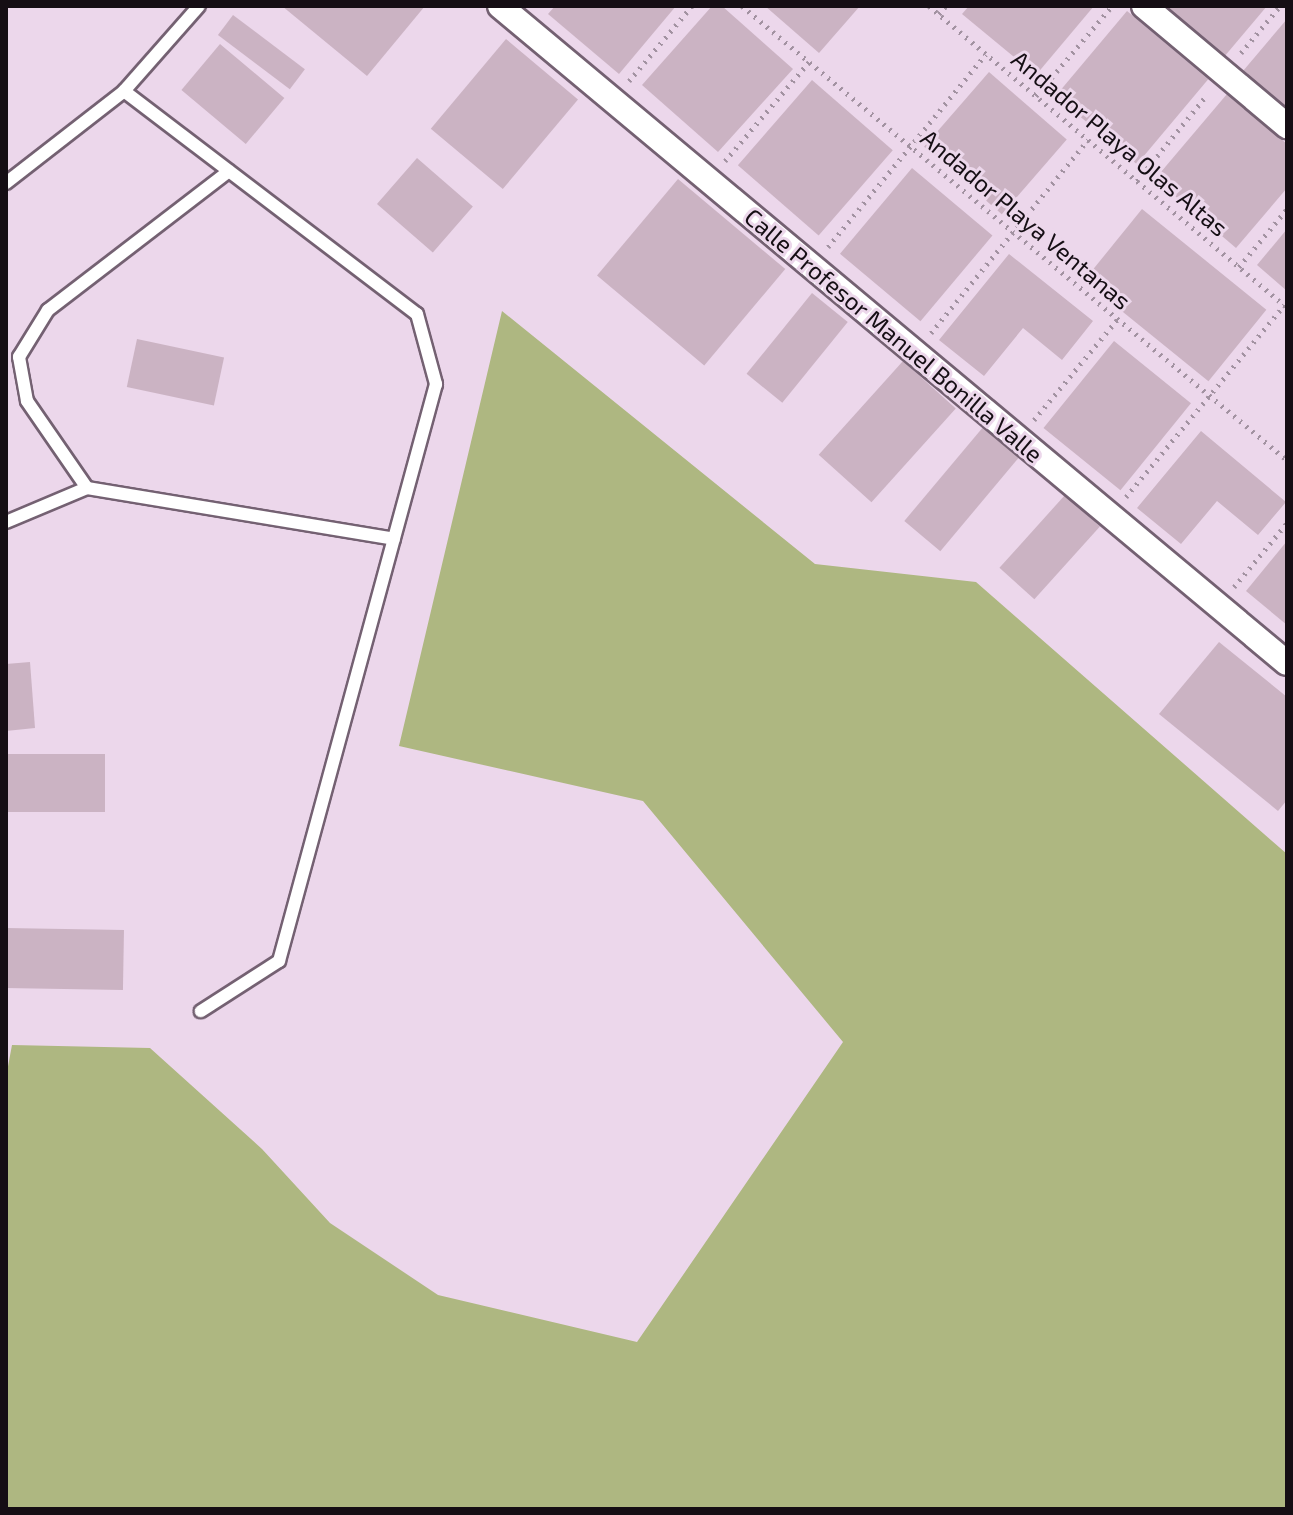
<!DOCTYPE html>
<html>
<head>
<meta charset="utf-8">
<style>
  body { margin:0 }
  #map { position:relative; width:1293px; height:1515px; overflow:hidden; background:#ecd7eb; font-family:"Exo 2",sans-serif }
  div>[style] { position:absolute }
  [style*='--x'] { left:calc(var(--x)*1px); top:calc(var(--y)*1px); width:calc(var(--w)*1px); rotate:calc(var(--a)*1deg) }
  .green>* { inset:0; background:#aeb781 }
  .building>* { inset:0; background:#cbb3c3; transform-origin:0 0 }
  .path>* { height:5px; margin-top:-2.5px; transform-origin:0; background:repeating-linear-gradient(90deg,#a292a1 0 2px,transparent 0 8px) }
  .roads { filter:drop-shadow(2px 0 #746172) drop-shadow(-2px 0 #746172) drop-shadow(0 2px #746172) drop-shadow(0 -2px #746172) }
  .service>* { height:12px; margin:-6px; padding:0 6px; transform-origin:6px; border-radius:6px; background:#fff }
  .minor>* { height:24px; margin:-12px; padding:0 12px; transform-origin:12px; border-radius:12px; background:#fff }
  span { translate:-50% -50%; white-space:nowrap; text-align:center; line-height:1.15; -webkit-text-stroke:6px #ecd7eb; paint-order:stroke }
  .street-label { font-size:24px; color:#150e14 }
  .frame { position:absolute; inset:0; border:8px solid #150e14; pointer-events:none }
</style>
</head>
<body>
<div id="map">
  <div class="green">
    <div style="clip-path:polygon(502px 311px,815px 564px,976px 582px,1287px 854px,1287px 1509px,6px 1509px,6px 1077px,12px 1045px,150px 1048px,262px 1149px,330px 1223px,438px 1295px,637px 1342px,843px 1042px,643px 801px,399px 746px)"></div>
  </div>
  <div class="building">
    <div style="clip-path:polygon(282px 6px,425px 6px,367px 76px)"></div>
    <div style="clip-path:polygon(555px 6px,676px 6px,619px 74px,548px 14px)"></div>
    <div style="clip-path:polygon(712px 6px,722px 6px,793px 69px,718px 152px,642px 85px)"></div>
    <div style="clip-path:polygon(765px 6px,860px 6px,819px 53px)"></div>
    <div style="clip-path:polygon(969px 6px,1094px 6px,1036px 75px,962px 14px)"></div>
    <div style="clip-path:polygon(1163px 6px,1267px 6px,1224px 57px)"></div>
    <div style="left:1127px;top:11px;width:106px;height:111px;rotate:40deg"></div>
    <div style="left:233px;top:15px;width:90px;height:25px;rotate:37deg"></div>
    <div style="clip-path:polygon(1287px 19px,1287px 108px,1243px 71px)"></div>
    <div style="left:506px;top:39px;width:94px;height:117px;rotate:40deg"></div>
    <div style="left:220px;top:44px;width:84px;height:60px;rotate:40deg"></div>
    <div style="left:989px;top:72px;width:103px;height:99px;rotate:41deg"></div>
    <div style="left:812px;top:80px;width:107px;height:113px;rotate:41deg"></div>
    <div style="clip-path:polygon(1227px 94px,1287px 144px,1287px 188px,1236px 248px,1155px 179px)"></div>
    <div style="left:417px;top:158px;width:74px;height:61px;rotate:41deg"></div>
    <div style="left:912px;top:168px;width:105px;height:112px;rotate:40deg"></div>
    <div style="left:678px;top:179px;width:140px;height:126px;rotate:40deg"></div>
    <div style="left:1142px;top:209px;width:160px;height:92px;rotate:39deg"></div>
    <div style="clip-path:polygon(1287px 229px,1287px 291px,1257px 265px)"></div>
    <div style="clip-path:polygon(1009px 254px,1093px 321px,1062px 360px,1023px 328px,984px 376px,939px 340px)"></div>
    <div style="left:812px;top:293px;width:46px;height:104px;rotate:39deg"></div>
    <div style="left:137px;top:339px;width:89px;height:49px;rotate:12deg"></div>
    <div style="left:1114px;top:341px;width:99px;height:112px;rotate:39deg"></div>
    <div style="left:903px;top:361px;width:71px;height:126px;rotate:42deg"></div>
    <div style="left:984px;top:426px;width:47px;height:124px;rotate:40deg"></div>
    <div style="clip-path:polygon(1201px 431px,1286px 502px,1258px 535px,1217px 501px,1181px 544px,1137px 508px)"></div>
    <div style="left:1065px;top:495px;width:47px;height:98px;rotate:42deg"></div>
    <div style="clip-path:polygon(1287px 541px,1287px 625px,1246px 591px)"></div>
    <div style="clip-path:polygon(1219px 642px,1287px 697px,1287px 800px,1278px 811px,1159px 714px)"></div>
    <div style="clip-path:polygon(30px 662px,35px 728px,6px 731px,6px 664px)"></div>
    <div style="left:6px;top:754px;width:99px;height:58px"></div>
    <div style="left:6px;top:928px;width:118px;height:60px;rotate:1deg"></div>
  </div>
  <div class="path">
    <div style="--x:742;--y:6;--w:709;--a:39.8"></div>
    <div style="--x:929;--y:6;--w:468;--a:40.1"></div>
    <div style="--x:939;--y:14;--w:11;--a:-49"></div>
    <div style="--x:1241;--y:53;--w:61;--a:-50.3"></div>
    <div style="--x:629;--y:81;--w:98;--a:-50"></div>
    <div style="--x:1036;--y:96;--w:118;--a:-49.8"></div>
    <div style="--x:725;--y:161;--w:130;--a:-49.7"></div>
    <div style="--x:1137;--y:181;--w:111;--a:-50.9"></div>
    <div style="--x:828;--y:247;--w:249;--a:-50.7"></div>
    <div style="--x:1239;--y:267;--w:75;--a:-50.4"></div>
    <div style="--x:931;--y:333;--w:249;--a:-50.9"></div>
    <div style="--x:1034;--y:420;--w:131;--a:-50.3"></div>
    <div style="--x:1126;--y:497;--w:249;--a:-50.5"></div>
    <div style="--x:1234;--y:587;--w:83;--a:-50.4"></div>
  </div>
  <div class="roads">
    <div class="service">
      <div style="--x:124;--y:91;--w:368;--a:37.3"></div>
      <div style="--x:417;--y:314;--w:73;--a:74.8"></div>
      <div style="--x:436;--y:384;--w:598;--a:105.22"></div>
      <div style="--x:279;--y:961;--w:93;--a:147.3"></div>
      <div style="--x:6;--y:183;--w:150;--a:-37.9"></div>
      <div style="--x:124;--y:91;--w:113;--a:-48.6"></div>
      <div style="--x:87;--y:488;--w:106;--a:-124.6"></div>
      <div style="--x:27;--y:401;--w:45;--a:-100.3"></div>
      <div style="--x:19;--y:357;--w:55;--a:-58.3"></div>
      <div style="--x:48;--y:310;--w:228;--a:-37.5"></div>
      <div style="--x:6;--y:522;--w:88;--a:-22.8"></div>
      <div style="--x:87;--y:488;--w:311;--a:9.4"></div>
    </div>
    <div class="minor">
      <div style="--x:500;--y:6;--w:1025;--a:39.86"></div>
      <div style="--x:1144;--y:6;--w:187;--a:40"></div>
    </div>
  </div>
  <div class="street-label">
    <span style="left:1120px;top:143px;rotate:40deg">Andador Playa Olas Altas</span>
    <span style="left:1026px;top:219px;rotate:40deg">Andador Playa Ventanas</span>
    <span style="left:894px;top:335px;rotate:40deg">Calle Profesor Manuel Bonilla Valle</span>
  </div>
  <div class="frame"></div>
</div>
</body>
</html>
